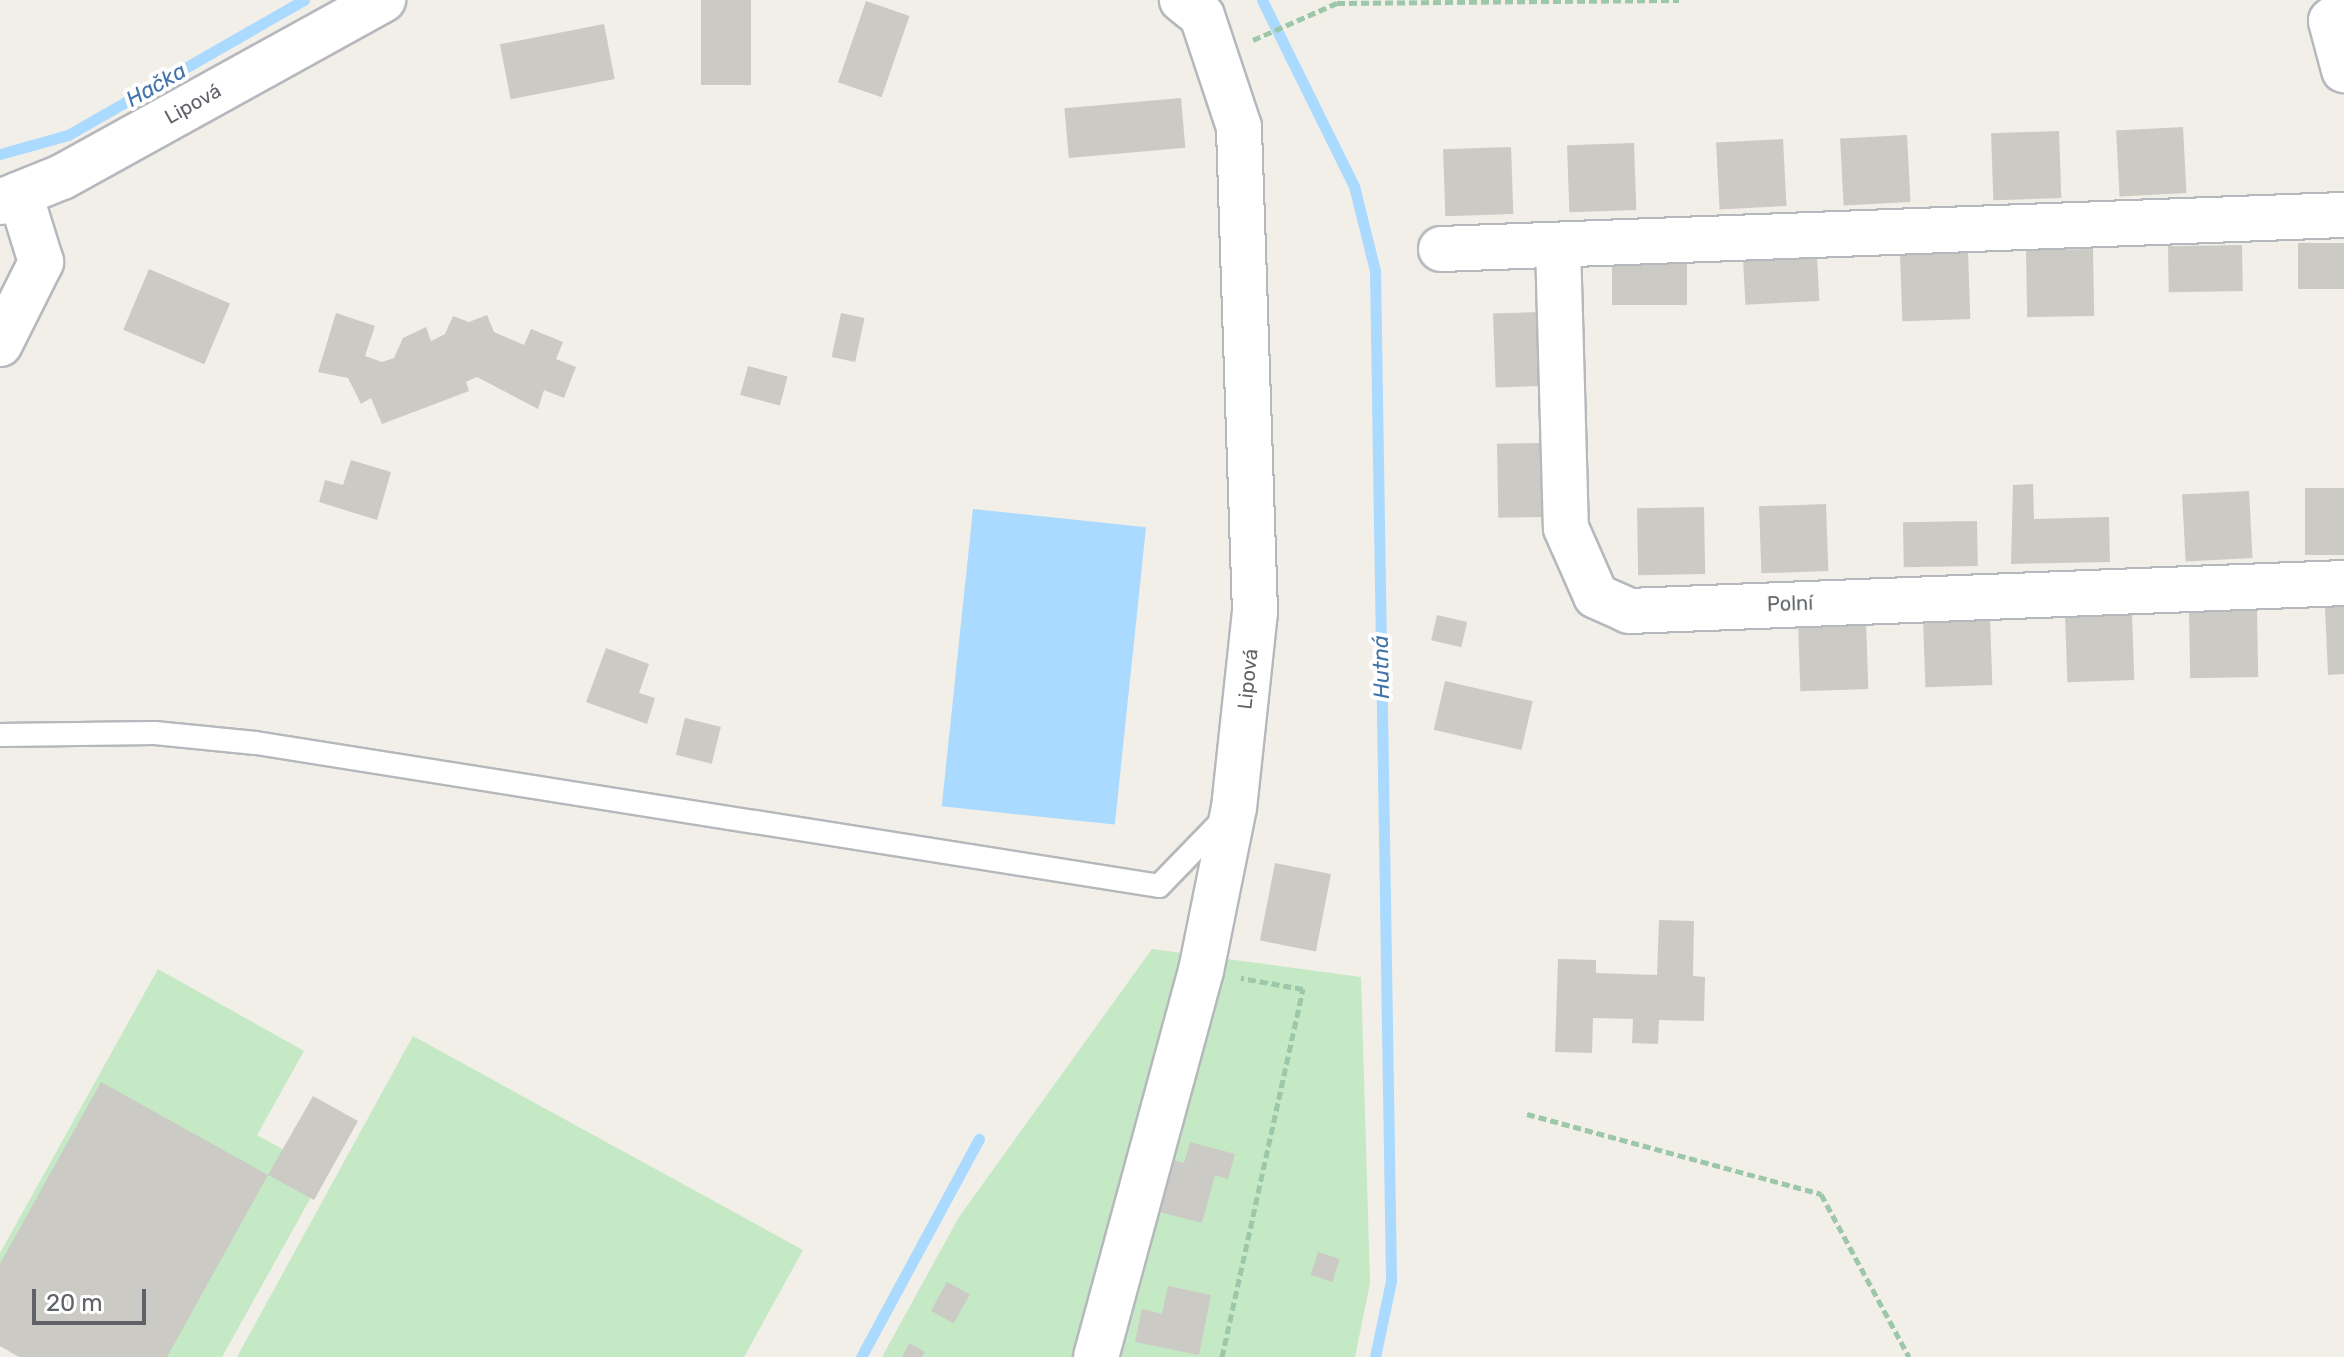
<!DOCTYPE html>
<html>
<head>
<meta charset="utf-8">
<style>
  body { margin:0 }
  #map { position:relative; width:2344px; height:1357px; overflow:hidden; background:#f1efe8; font-family:Rubik,sans-serif }
  div>[style] { position:absolute }
  [style*='--x'] { left:calc(var(--x)*1px); top:calc(var(--y)*1px); width:calc(var(--w)*1px); rotate:calc(var(--a)*1deg) }
  .green>* { inset:0; background:#c5e8c5 }
  .water>* { inset:0; background:#aadaff; transform-origin:0 0 }
  .stream>* { height:11px; margin:-5.5px; padding:0 5.5px; transform-origin:5.5px; border-radius:5.5px; background:#aadaff }
  .building>* { inset:0; background:#cccac5; transform-origin:0 0 }
  .path>* { height:5px; margin-top:-2.5px; transform-origin:0; background:repeating-linear-gradient(90deg,#9cc7a9 0 8px,transparent 0 12px) }
  .roads { filter:drop-shadow(2px 0 #b5b8bc) drop-shadow(-2px 0 #b5b8bc) drop-shadow(0 2px #b5b8bc) drop-shadow(0 -2px #b5b8bc) }
  .service>* { height:22px; margin:-11px; padding:0 11px; transform-origin:11px; border-radius:11px; background:#fff }
  .minor>* { height:44px; margin:-22px; padding:0 22px; transform-origin:22px; border-radius:22px; background:#fff }
  span { translate:-50% -50%; white-space:nowrap; text-align:center; line-height:1.15; -webkit-text-stroke:8px #fff; paint-order:stroke }
  .street-label { font-size:20px; color:#5f6368 }
  .water-label { font-size:22px; color:#4174aa; font-style:italic }
  .scale { position:absolute; left:32px; top:1289px; width:114px; height:36px; box-sizing:border-box; border:4px solid #5f6368; border-top:0; padding-left:10px; font-size:24px; line-height:28px; white-space:nowrap; color:#5f6368; -webkit-text-stroke:6px #fff; paint-order:stroke }
</style>
</head>
<body>
<div id="map">
  <div class="green">
    <div style="clip-path:polygon(1152px 949px,1361px 977px,1370px 1283px,1355px 1357px,882px 1357px,959px 1217px)"></div>
    <div style="clip-path:polygon(158px 969px,304px 1051px,257px 1135px,284px 1150px,354px 1120px,222px 1357px,27px 1357px,0 1342px,0 1253px)"></div>
    <div style="clip-path:polygon(413px 1036px,803px 1250px,744px 1357px,237px 1357px)"></div>
  </div>
  <div class="water">
    <div style="left:973px;top:509px;width:174px;height:299px;rotate:6deg"></div>
  </div>
  <div class="stream">
    <div style="--x:1262;--y:0;--w:208;--a:63.7"></div>
    <div style="--x:1354;--y:186;--w:88;--a:76.1"></div>
    <div style="--x:1375;--y:271;--w:1010;--a:89.09"></div>
    <div style="--x:1391;--y:1281;--w:78;--a:101.9"></div>
    <div style="--x:0;--y:154;--w:71;--a:-15.6"></div>
    <div style="--x:68;--y:135;--w:272;--a:-29.8"></div>
    <div style="--x:861;--y:1357;--w:248;--a:-61.6"></div>
  </div>
  <div class="building">
    <div style="left:701px;top:0;width:50px;height:85px"></div>
    <div style="left:866px;top:1px;width:46px;height:86px;rotate:19deg"></div>
    <div style="left:604px;top:24px;width:56px;height:106px;rotate:79deg"></div>
    <div style="left:1181px;top:98px;width:50px;height:117px;rotate:85deg"></div>
    <div style="left:2183px;top:127px;width:66px;height:67px;rotate:87deg"></div>
    <div style="left:2059px;top:131px;width:67px;height:68px;rotate:88deg"></div>
    <div style="left:1907px;top:135px;width:67px;height:67px;rotate:87deg"></div>
    <div style="left:1783px;top:139px;width:67px;height:67px;rotate:87deg"></div>
    <div style="left:1634px;top:143px;width:67px;height:67px;rotate:88deg"></div>
    <div style="left:1511px;top:147px;width:67px;height:68px;rotate:88deg"></div>
    <div style="left:2344px;top:243px;width:46px;height:46px;rotate:90deg"></div>
    <div style="left:2242px;top:245px;width:46px;height:74px;rotate:89deg"></div>
    <div style="left:2093px;top:249px;width:67px;height:67px;rotate:89deg"></div>
    <div style="left:1968px;top:252px;width:67px;height:68px;rotate:88deg"></div>
    <div style="left:1817px;top:256px;width:45px;height:74px;rotate:87deg"></div>
    <div style="left:1687px;top:260px;width:45px;height:75px;rotate:90deg"></div>
    <div style="left:149px;top:269px;width:88px;height:66px;rotate:23deg"></div>
    <div style="left:1539px;top:312px;width:74px;height:46px;rotate:88deg"></div>
    <div style="clip-path:polygon(336px 313px,375px 326px,365px 356px,382px 362px,394px 358px,403px 338px,426px 327px,431px 341px,445px 334px,453px 316px,469px 322px,487px 315px,494px 332px,524px 345px,531px 329px,563px 342px,556px 359px,576px 367px,564px 398px,544px 390px,538px 409px,477px 377px,466px 382px,469px 391px,382px 424px,371px 398px,361px 404px,348px 378px,318px 372px)"></div>
    <div style="left:841px;top:313px;width:24px;height:45px;rotate:12deg"></div>
    <div style="left:748px;top:366px;width:41px;height:30px;rotate:15deg"></div>
    <div style="left:1543px;top:443px;width:74px;height:46px;rotate:89deg"></div>
    <div style="clip-path:polygon(351px 460px,391px 472px,377px 520px,319px 502px,325px 480px,343px 485px)"></div>
    <div style="clip-path:polygon(2033px 484px,2034px 519px,2109px 517px,2110px 562px,2011px 564px,2013px 485px)"></div>
    <div style="left:2344px;top:488px;width:67px;height:39px;rotate:90deg"></div>
    <div style="left:2249px;top:491px;width:67px;height:67px;rotate:87deg"></div>
    <div style="left:1826px;top:504px;width:67px;height:67px;rotate:88deg"></div>
    <div style="left:1704px;top:507px;width:67px;height:67px;rotate:89deg"></div>
    <div style="left:1977px;top:521px;width:45px;height:74px;rotate:89deg"></div>
    <div style="clip-path:polygon(2325px 607px,2344px 607px,2344px 674px,2328px 675px)"></div>
    <div style="left:2257px;top:609px;width:68px;height:68px;rotate:89deg"></div>
    <div style="left:2132px;top:613px;width:67px;height:67px;rotate:88deg"></div>
    <div style="left:1437px;top:615px;width:31px;height:26px;rotate:13deg"></div>
    <div style="left:1990px;top:617px;width:68px;height:67px;rotate:88deg"></div>
    <div style="left:1866px;top:622px;width:67px;height:68px;rotate:88deg"></div>
    <div style="clip-path:polygon(606px 648px,649px 664px,639px 693px,655px 698px,647px 724px,586px 702px)"></div>
    <div style="left:1445px;top:681px;width:90px;height:50px;rotate:13deg"></div>
    <div style="left:685px;top:718px;width:37px;height:38px;rotate:14deg"></div>
    <div style="left:1275px;top:863px;width:57px;height:79px;rotate:11deg"></div>
    <div style="clip-path:polygon(1659px 920px,1694px 921px,1693px 976px,1705px 977px,1704px 1021px,1659px 1020px,1658px 1044px,1632px 1043px,1633px 1019px,1593px 1018px,1592px 1053px,1555px 1052px,1558px 959px,1596px 960px,1596px 973px,1657px 975px)"></div>
    <div style="clip-path:polygon(101px 1082px,268px 1175px,313px 1096px,358px 1121px,314px 1200px,268px 1175px,167px 1357px,19px 1357px,0 1346px,0 1264px)"></div>
    <div style="clip-path:polygon(1190px 1142px,1235px 1154px,1228px 1179px,1215px 1175px,1202px 1223px,1160px 1212px,1174px 1160px,1184px 1163px)"></div>
    <div style="left:1318px;top:1252px;width:23px;height:24px;rotate:18deg"></div>
    <div style="left:947px;top:1282px;width:26px;height:33px;rotate:29deg"></div>
    <div style="clip-path:polygon(1168px 1286px,1211px 1295px,1199px 1355px,1135px 1342px,1142px 1309px,1162px 1314px)"></div>
    <div style="clip-path:polygon(909px 1343px,925px 1352px,922px 1357px,902px 1357px)"></div>
  </div>
  <div class="path">
    <div style="--x:1253;--y:40;--w:92;--a:-23.8"></div>
    <div style="--x:1337;--y:3;--w:342;--a:-0.5"></div>
    <div style="--x:1527;--y:1114;--w:305;--a:15.2"></div>
    <div style="--x:1821;--y:1194;--w:185;--a:61.6"></div>
    <div style="--x:1222;--y:1357;--w:377;--a:-77.6"></div>
    <div style="--x:1303;--y:989;--w:63;--a:-169.9"></div>
  </div>
  <div class="roads">
    <div class="service">
      <div style="--x:0;--y:735;--w:155;--a:-0.7"></div>
      <div style="--x:155;--y:733;--w:101;--a:5.7"></div>
      <div style="--x:256;--y:743;--w:914;--a:9"></div>
      <div style="--x:1159;--y:886;--w:95;--a:-45.9"></div>
    </div>
    <div class="minor">
      <div style="--x:2344;--y:10;--w:17;--a:140"></div>
      <div style="--x:2331;--y:21;--w:51;--a:75.1"></div>
      <div style="--x:0;--y:202;--w:67;--a:-22"></div>
      <div style="--x:62;--y:177;--w:367;--a:-28.9"></div>
      <div style="--x:1558;--y:245;--w:283;--a:88.4"></div>
      <div style="--x:1566;--y:528;--w:74;--a:66.2"></div>
      <div style="--x:1596;--y:596;--w:36;--a:24"></div>
      <div style="--x:1629;--y:611;--w:716;--a:-2.24"></div>
      <div style="--x:1441;--y:249;--w:904;--a:-2.16"></div>
      <div style="--x:0;--y:344;--w:92;--a:-63.4"></div>
      <div style="--x:41;--y:262;--w:71;--a:-107.2"></div>
      <div style="--x:1096;--y:1357;--w:400;--a:-74.8"></div>
      <div style="--x:1201;--y:971;--w:166;--a:-78.6"></div>
      <div style="--x:1234;--y:808;--w:197;--a:-83.9"></div>
      <div style="--x:1255;--y:612;--w:485;--a:-91.9"></div>
      <div style="--x:1239;--y:127;--w:117;--a:-108.4"></div>
      <div style="--x:1202;--y:16;--w:26;--a:-141"></div>
    </div>
  </div>
  <div class="street-label">
    <span style="left:193px;top:104px;rotate:-29deg">Lipová</span>
    <span style="left:1790px;top:604px;rotate:-2deg">Polní</span>
    <span style="left:1248px;top:679px;rotate:-84deg">Lipová</span>
  </div>
  <div class="water-label">
    <span style="left:156px;top:85px;rotate:-30deg">Hačka</span>
    <span style="left:1381px;top:667px;rotate:-91deg">Hutná</span>
  </div>
  <div class="scale">20 m</div>
</div>
</body>
</html>
